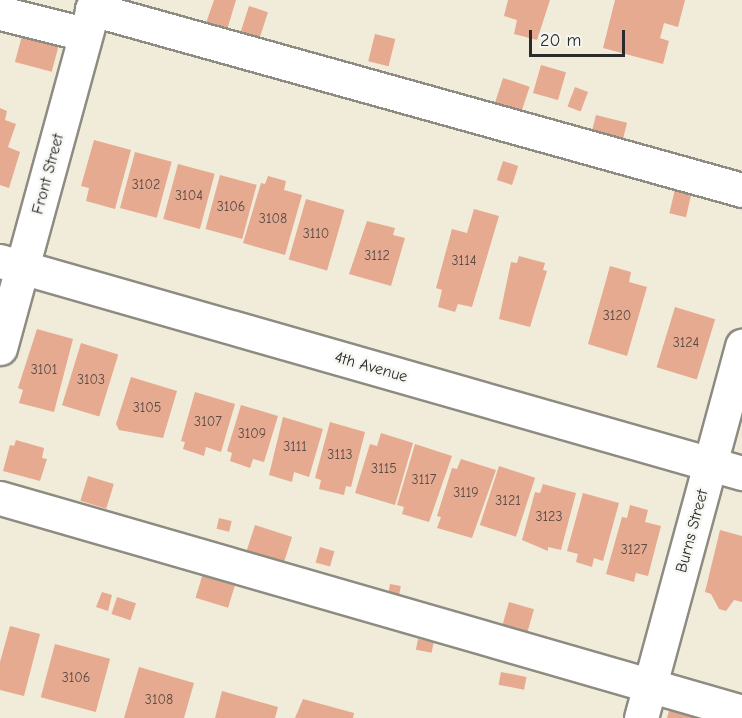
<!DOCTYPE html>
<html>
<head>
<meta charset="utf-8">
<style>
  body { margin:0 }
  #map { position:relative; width:742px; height:718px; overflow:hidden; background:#f1ecda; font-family:"Comic Neue",sans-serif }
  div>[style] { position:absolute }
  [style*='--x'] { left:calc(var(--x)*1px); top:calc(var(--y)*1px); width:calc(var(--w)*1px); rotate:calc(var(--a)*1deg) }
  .building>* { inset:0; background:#e5aa90; transform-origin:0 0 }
  .roads { filter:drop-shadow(2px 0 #8e8c82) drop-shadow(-2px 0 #8e8c82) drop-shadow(0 2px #8e8c82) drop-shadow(0 -2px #8e8c82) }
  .minor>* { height:33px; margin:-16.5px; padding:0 16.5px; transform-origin:16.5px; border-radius:16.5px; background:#fff }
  span { translate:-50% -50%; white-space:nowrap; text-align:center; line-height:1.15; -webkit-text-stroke:5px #f6f6f2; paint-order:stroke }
  .number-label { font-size:14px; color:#5a4b44 }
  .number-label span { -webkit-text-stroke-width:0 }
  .street-label { font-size:16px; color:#2b2b2b }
  .scale { position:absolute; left:529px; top:30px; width:96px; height:27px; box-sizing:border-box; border:3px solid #2b2b2b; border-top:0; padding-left:8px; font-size:18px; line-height:21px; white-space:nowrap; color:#2b2b2b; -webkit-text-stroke:4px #f6f6f2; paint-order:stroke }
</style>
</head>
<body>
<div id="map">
  <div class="building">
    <div style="clip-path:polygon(214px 0,236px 0,227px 30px,206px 23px)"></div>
    <div style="clip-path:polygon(508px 0,550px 0,537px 40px,514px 34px,517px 20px,504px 16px)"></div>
    <div style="clip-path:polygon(615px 0,685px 0,678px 27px,664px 23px,660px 38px,669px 41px,663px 64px,603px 48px)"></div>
    <div style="left:249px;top:6px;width:20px;height:32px;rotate:18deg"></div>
    <div style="left:23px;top:32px;width:38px;height:31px;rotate:15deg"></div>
    <div style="left:375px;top:34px;width:21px;height:28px;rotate:14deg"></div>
    <div style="left:541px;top:65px;width:26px;height:29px;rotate:16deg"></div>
    <div style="left:503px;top:78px;width:28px;height:28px;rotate:18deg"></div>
    <div style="left:575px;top:87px;width:14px;height:21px;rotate:21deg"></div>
    <div style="clip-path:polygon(0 108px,7px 111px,5px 120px,16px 124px,8px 147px,20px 152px,9px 188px,0 185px)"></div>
    <div style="left:596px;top:115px;width:32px;height:21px;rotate:14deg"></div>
    <div style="clip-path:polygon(94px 140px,131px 150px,115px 209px,86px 201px,89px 188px,81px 186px)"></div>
    <div style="left:135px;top:152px;width:38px;height:58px;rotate:15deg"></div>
    <div style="left:503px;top:161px;width:16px;height:20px;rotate:18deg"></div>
    <div style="left:178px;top:164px;width:38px;height:57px;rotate:15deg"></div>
    <div style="left:220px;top:175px;width:38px;height:56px;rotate:15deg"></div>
    <div style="clip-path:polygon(268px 176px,286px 181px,284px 190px,302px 195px,285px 255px,243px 243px,261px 183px,265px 184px)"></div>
    <div style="left:675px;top:189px;width:17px;height:25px;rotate:13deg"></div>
    <div style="left:306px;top:199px;width:40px;height:63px;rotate:16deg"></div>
    <div style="clip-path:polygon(474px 209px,499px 216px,472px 307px,458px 304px,455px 312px,438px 307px,442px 290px,436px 288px,452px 229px,467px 233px)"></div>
    <div style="clip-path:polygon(367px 221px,395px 228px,393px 235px,405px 238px,391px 286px,349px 274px)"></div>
    <div style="clip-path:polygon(519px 256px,545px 263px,543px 270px,547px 271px,530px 327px,499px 319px,511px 262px,517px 263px)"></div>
    <div style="clip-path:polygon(610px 266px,631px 272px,629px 282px,647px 287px,627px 356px,588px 344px)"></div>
    <div style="left:675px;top:307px;width:42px;height:63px;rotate:17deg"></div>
    <div style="clip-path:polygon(37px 329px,73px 339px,54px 412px,19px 403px,23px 390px,18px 388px)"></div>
    <div style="left:81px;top:343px;width:39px;height:65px;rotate:17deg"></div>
    <div style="clip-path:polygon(131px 377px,177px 391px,163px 438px,119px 430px,116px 424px)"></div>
    <div style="clip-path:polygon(195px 392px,235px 404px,221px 452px,206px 447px,204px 456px,183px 449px,185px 442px,181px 441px)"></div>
    <div style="clip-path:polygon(241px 405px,278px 416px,264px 462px,253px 459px,250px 468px,230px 461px,232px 453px,227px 451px)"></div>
    <div style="clip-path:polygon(283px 417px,323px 429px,309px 477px,294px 472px,292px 482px,269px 475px)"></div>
    <div style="clip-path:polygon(330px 422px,365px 432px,351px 487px,346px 486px,344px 495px,319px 489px,321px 480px,315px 478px)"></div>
    <div style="clip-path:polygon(381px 433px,413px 443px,395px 505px,355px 493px,370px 444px,377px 446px)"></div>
    <div style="clip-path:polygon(16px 440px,44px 448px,42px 458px,47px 459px,40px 481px,3px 471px,10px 445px,14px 446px)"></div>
    <div style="clip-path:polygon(415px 444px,452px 456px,429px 522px,402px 514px,404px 507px,397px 505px)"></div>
    <div style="clip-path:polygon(461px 459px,496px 470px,472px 538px,437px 528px,441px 517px,437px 516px,452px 468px,457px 469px)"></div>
    <div style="left:499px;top:466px;width:38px;height:62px;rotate:18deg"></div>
    <div style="left:88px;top:476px;width:27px;height:26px;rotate:17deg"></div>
    <div style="clip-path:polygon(543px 484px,576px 493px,561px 550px,548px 547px,548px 551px,522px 540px,535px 492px,540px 493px)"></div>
    <div style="clip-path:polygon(583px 493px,619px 503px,603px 561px,594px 558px,592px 567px,576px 562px,578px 554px,567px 551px)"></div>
    <div style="clip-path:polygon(630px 505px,648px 510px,645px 522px,661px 526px,648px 576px,636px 573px,634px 582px,606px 574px,622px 517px,627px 518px)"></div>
    <div style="left:219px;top:518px;width:13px;height:11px;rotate:13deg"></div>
    <div style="left:255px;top:525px;width:39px;height:27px;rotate:18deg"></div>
    <div style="clip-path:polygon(720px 530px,742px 536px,742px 602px,734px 600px,726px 611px,719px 609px,711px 594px,705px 592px)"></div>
    <div style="left:320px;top:547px;width:15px;height:16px;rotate:16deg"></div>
    <div style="left:204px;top:570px;width:34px;height:29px;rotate:17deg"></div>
    <div style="left:390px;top:584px;width:11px;height:10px;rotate:10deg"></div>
    <div style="clip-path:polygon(102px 592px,112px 595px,108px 611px,96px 607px)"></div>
    <div style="left:117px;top:597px;width:20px;height:18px;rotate:18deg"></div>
    <div style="left:509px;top:602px;width:26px;height:28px;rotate:16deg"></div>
    <div style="clip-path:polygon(10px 626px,40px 634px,24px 696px,0 690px,0 662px)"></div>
    <div style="left:418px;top:639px;width:16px;height:11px;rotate:11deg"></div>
    <div style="left:55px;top:644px;width:57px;height:55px;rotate:15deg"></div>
    <div style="clip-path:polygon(139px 667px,194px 683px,184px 718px,124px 718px)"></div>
    <div style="left:501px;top:672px;width:26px;height:13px;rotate:11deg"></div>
    <div style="clip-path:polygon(222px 691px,278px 707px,275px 718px,215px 718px)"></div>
    <div style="clip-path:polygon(303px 699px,354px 713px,353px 718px,295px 718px)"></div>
    <div style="clip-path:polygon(672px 700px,696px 707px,693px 718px,667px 718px)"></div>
  </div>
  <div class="roads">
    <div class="minor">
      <div style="--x:92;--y:9;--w:675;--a:15.56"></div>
      <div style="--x:0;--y:13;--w:88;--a:13.9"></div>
      <div style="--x:0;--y:261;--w:772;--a:15.95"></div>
      <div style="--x:0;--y:348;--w:361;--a:-74.7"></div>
      <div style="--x:0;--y:498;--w:772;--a:16.09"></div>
      <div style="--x:641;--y:718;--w:386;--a:-74.8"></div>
    </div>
  </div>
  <div class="number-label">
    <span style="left:146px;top:185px">3102</span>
    <span style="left:189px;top:196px">3104</span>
    <span style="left:231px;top:207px">3106</span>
    <span style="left:273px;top:219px">3108</span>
    <span style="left:316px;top:234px">3110</span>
    <span style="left:377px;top:256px">3112</span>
    <span style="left:464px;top:261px">3114</span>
    <span style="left:617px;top:316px">3120</span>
    <span style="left:686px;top:343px">3124</span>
    <span style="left:44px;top:370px">3101</span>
    <span style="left:91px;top:380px">3103</span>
    <span style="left:147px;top:408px">3105</span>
    <span style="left:208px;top:422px">3107</span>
    <span style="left:252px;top:434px">3109</span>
    <span style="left:295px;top:447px">3111</span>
    <span style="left:340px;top:455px">3113</span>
    <span style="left:384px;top:469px">3115</span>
    <span style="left:424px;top:480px">3117</span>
    <span style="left:466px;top:493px">3119</span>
    <span style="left:508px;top:501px">3121</span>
    <span style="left:549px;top:517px">3123</span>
    <span style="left:634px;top:550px">3127</span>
    <span style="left:76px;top:678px">3106</span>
    <span style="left:159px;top:700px">3108</span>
  </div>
  <div class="street-label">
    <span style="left:48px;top:174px;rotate:-75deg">Front Street</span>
    <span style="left:371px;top:367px;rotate:16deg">4th Avenue</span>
    <span style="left:692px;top:531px;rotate:-75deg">Burns Street</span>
  </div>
  <div class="scale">20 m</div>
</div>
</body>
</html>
